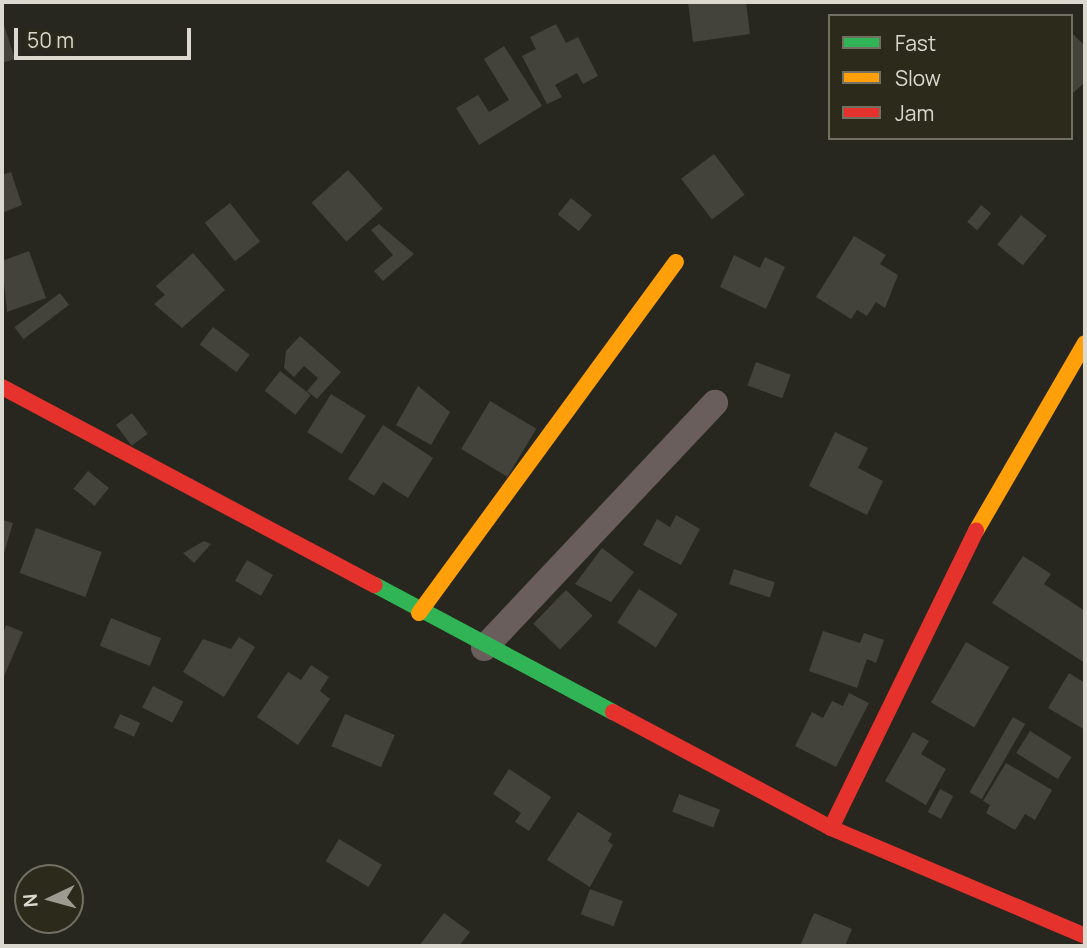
<!DOCTYPE html>
<html>
<head>
<meta charset="utf-8">
<style>
  body { margin:0 }
  #map { position:relative; width:1087px; height:948px; overflow:hidden; background:#28271f; font-family:Manrope,sans-serif }
  div>[style] { position:absolute }
  [style*='--x'] { left:calc(var(--x)*1px); top:calc(var(--y)*1px); width:calc(var(--w)*1px); rotate:calc(var(--a)*1deg) }
  .building>* { inset:0; background:#43423b; transform-origin:0 0 }
  .street>* { height:26px; margin:-13px; padding:0 13px; transform-origin:13px; border-radius:13px; background:#695e5c }
  .fast>* { height:16px; margin:-8px; padding:0 8px; transform-origin:8px; border-radius:8px; background:#30b455 }
  .slow>* { height:16px; margin:-8px; padding:0 8px; transform-origin:8px; border-radius:8px; background:#ff9f0a }
  .jam>* { height:16px; margin:-8px; padding:0 8px; transform-origin:8px; border-radius:8px; background:#e5322d }
  span { translate:-50% -50%; white-space:nowrap; text-align:center; line-height:1.15; -webkit-text-stroke:5px #2c2a1b; paint-order:stroke }
  .frame { position:absolute; inset:0; border:4px solid #dad8cf; pointer-events:none }
  .legend { position:absolute; left:828px; top:14px; width:245px; height:126px; box-sizing:border-box; background:#2c2a1b; border:2px solid #727063; margin:0; padding:9px 12px; list-style:none; font-size:21px; color:#dad8cf }
  .legend li { display:flex; align-items:center; gap:14px; height:35px }
  .legend b { width:35px; border:2px solid #727063 }
  .north { position:absolute; left:14px; top:864px; width:70px; height:70px; box-sizing:border-box; background:#2c2a1b; border:2px solid #727063; border-radius:50%; rotate:265deg; font-size:19px; font-weight:700; line-height:28px; text-align:center; color:#dad8cf }
  .north::after { content:''; display:block; margin:auto; width:24px; height:32px; background:#9c9a91; clip-path:polygon(50% 0,100% 100%,50% 72%,0 100%) }
  .scale { position:absolute; left:14px; top:28px; width:177px; height:32px; box-sizing:border-box; border:4px solid #dad8cf; border-top:0; padding-left:9px; font-size:21px; line-height:24px; white-space:nowrap; color:#dad8cf; -webkit-text-stroke:5px #2c2a1b; paint-order:stroke }
</style>
</head>
<body>
<div id="map">
  <div class="building">
    <div style="clip-path:polygon(688px 2px,746px 2px,750px 34px,693px 42px)"></div>
    <div style="clip-path:polygon(2px 19px,15px 59px,2px 63px)"></div>
    <div style="clip-path:polygon(556px 24px,566px 43px,578px 37px,598px 76px,583px 84px,577px 73px,555px 85px,562px 97px,547px 104px,522px 56px,536px 49px,530px 37px)"></div>
    <div style="clip-path:polygon(1071px 32px,1085px 46px,1085px 82px,1071px 95px)"></div>
    <div style="clip-path:polygon(504px 46px,542px 106px,479px 145px,456px 108px,478px 95px,489px 112px,509px 100px,484px 59px)"></div>
    <div style="left:714px;top:154px;width:51px;height:41px;rotate:53deg"></div>
    <div style="left:348px;top:170px;width:52px;height:49px;rotate:48deg"></div>
    <div style="clip-path:polygon(11px 172px,22px 205px,2px 213px,2px 175px)"></div>
    <div style="left:571px;top:198px;width:27px;height:21px;rotate:39deg"></div>
    <div style="left:230px;top:203px;width:49px;height:32px;rotate:52deg"></div>
    <div style="left:981px;top:205px;width:13px;height:22px;rotate:39deg"></div>
    <div style="left:1021px;top:215px;width:33px;height:38px;rotate:39deg"></div>
    <div style="clip-path:polygon(379px 224px,414px 254px,383px 281px,374px 271px,393px 255px,371px 230px)"></div>
    <div style="clip-path:polygon(854px 236px,886px 255px,880px 264px,898px 275px,885px 308px,876px 302px,867px 316px,857px 310px,851px 319px,816px 297px)"></div>
    <div style="clip-path:polygon(29px 251px,46px 298px,7px 312px,2px 261px)"></div>
    <div style="clip-path:polygon(193px 253px,225px 290px,182px 328px,154px 304px,165px 295px,156px 286px)"></div>
    <div style="clip-path:polygon(734px 255px,760px 268px,765px 257px,785px 267px,766px 309px,720px 287px)"></div>
    <div style="left:60px;top:293px;width:15px;height:57px;rotate:53deg"></div>
    <div style="left:213px;top:327px;width:46px;height:22px;rotate:37deg"></div>
    <div style="clip-path:polygon(300px 336px,341px 372px,317px 399px,307px 391px,318px 378px,304px 366px,294px 377px,284px 368px,286px 351px)"></div>
    <div style="left:756px;top:362px;width:37px;height:25px;rotate:20deg"></div>
    <div style="left:280px;top:371px;width:39px;height:25px;rotate:38deg"></div>
    <div style="clip-path:polygon(418px 386px,450px 412px,431px 445px,396px 425px)"></div>
    <div style="left:331px;top:394px;width:41px;height:45px;rotate:32deg"></div>
    <div style="left:490px;top:401px;width:54px;height:56px;rotate:31deg"></div>
    <div style="left:132px;top:413px;width:26px;height:20px;rotate:53deg"></div>
    <div style="clip-path:polygon(383px 425px,433px 458px,408px 498px,383px 482px,374px 496px,348px 479px)"></div>
    <div style="clip-path:polygon(835px 432px,868px 448px,858px 468px,883px 481px,867px 515px,809px 486px)"></div>
    <div style="left:88px;top:471px;width:27px;height:23px;rotate:39deg"></div>
    <div style="clip-path:polygon(676px 515px,700px 529px,681px 565px,643px 545px,657px 519px,670px 527px)"></div>
    <div style="clip-path:polygon(2px 520px,13px 523px,2px 560px)"></div>
    <div style="left:36px;top:528px;width:70px;height:48px;rotate:20deg"></div>
    <div style="clip-path:polygon(204px 541px,211px 544px,194px 563px,183px 553px)"></div>
    <div style="clip-path:polygon(602px 548px,634px 572px,611px 602px,575px 584px)"></div>
    <div style="clip-path:polygon(1023px 556px,1051px 574px,1044px 584px,1085px 611px,1085px 663px,992px 603px)"></div>
    <div style="left:247px;top:560px;width:30px;height:24px;rotate:30deg"></div>
    <div style="left:734px;top:569px;width:43px;height:16px;rotate:18deg"></div>
    <div style="left:639px;top:589px;width:46px;height:40px;rotate:33deg"></div>
    <div style="left:566px;top:590px;width:37px;height:47px;rotate:44deg"></div>
    <div style="left:111px;top:618px;width:54px;height:30px;rotate:22deg"></div>
    <div style="clip-path:polygon(6px 625px,23px 632px,2px 681px,2px 636px)"></div>
    <div style="clip-path:polygon(823px 631px,860px 643px,864px 633px,884px 640px,876px 663px,867px 659px,857px 688px,809px 671px)"></div>
    <div style="clip-path:polygon(239px 637px,255px 647px,224px 697px,183px 672px,203px 639px,231px 649px)"></div>
    <div style="left:966px;top:642px;width:50px;height:70px;rotate:30deg"></div>
    <div style="clip-path:polygon(311px 665px,329px 677px,320px 691px,330px 699px,298px 745px,257px 717px,288px 672px,301px 680px)"></div>
    <div style="clip-path:polygon(1069px 673px,1085px 683px,1085px 730px,1048px 708px)"></div>
    <div style="left:153px;top:686px;width:34px;height:24px;rotate:27deg"></div>
    <div style="clip-path:polygon(849px 693px,869px 703px,836px 767px,795px 746px,812px 712px,823px 718px,832px 701px,843px 706px)"></div>
    <div style="left:120px;top:714px;width:22px;height:15px;rotate:24deg"></div>
    <div style="left:345px;top:714px;width:54px;height:35px;rotate:23deg"></div>
    <div style="left:1013px;top:717px;width:14px;height:87px;rotate:30deg"></div>
    <div style="left:1030px;top:731px;width:49px;height:26px;rotate:32deg"></div>
    <div style="clip-path:polygon(913px 732px,929px 741px,921px 754px,946px 769px,926px 805px,885px 781px)"></div>
    <div style="clip-path:polygon(1006px 763px,1052px 790px,1035px 820px,1025px 814px,1015px 830px,986px 813px,990px 805px,983px 801px)"></div>
    <div style="clip-path:polygon(509px 769px,551px 797px,529px 831px,515px 822px,521px 813px,493px 794px)"></div>
    <div style="left:940px;top:789px;width:15px;height:26px;rotate:28deg"></div>
    <div style="left:679px;top:794px;width:44px;height:19px;rotate:21deg"></div>
    <div style="clip-path:polygon(578px 812px,612px 834px,608px 841px,613px 845px,590px 887px,547px 860px)"></div>
    <div style="left:339px;top:839px;width:50px;height:26px;rotate:31deg"></div>
    <div style="left:590px;top:889px;width:35px;height:27px;rotate:20deg"></div>
    <div style="clip-path:polygon(444px 913px,470px 932px,459px 946px,419px 946px)"></div>
    <div style="clip-path:polygon(814px 913px,852px 929px,845px 946px,800px 946px)"></div>
  </div>
  <div class="street">
    <div style="--x:484;--y:648;--w:337;--a:-46.7"></div>
  </div>
  <div class="fast">
    <div style="--x:375;--y:585;--w:270;--a:28.1"></div>
  </div>
  <div class="slow">
    <div style="--x:976;--y:531;--w:217;--a:-59.9"></div>
    <div style="--x:419;--y:613;--w:435;--a:-53.8"></div>
  </div>
  <div class="jam">
    <div style="--x:2;--y:387;--w:422;--a:28"></div>
    <div style="--x:613;--y:712;--w:247;--a:28"></div>
    <div style="--x:831;--y:828;--w:276;--a:23"></div>
    <div style="--x:831;--y:828;--w:331;--a:-64"></div>
  </div>
  <div class="frame"></div>
  <ul class="legend">
  <li><b style="height:9px;background:#30b455"></b>Fast</li>
  <li><b style="height:9px;background:#ff9f0a"></b>Slow</li>
  <li><b style="height:9px;background:#e5322d"></b>Jam</li>
  </ul>
  <div class="north">N</div>
  <div class="scale">50 m</div>
</div>
</body>
</html>
